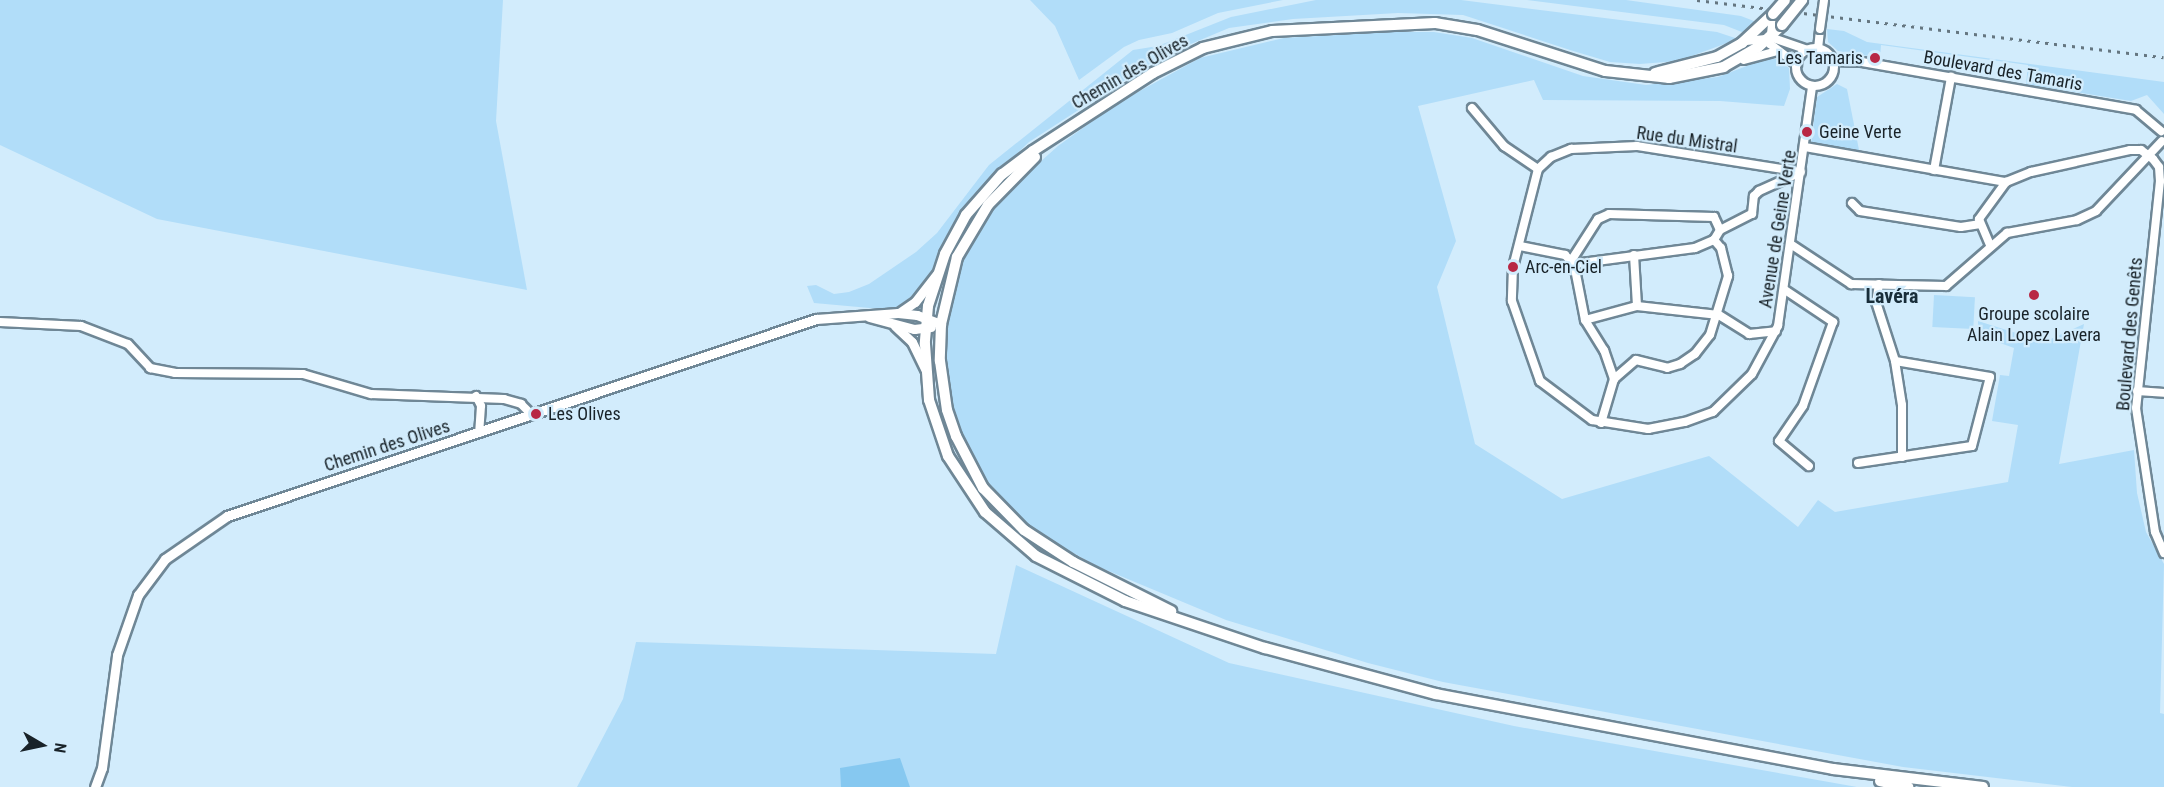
<!DOCTYPE html>
<html>
<head>
<meta charset="utf-8">
<style>
  body { margin:0 }
  #map { position:relative; width:2164px; height:787px; overflow:hidden; background:#d2ecfc; font-family:"Roboto Condensed",sans-serif }
  div>[style] { position:absolute }
  [style*='--x'] { left:calc(var(--x)*1px); top:calc(var(--y)*1px); width:calc(var(--w)*1px); rotate:calc(var(--a)*1deg) }
  .green>* { inset:0; background:#b1ddf9; transform-origin:0 0 }
  .water>* { inset:0; background:#86c8f0 }
  .roads { filter:drop-shadow(2px 0 #6f8796) drop-shadow(-2px 0 #6f8796) drop-shadow(0 2px #6f8796) drop-shadow(0 -2px #6f8796) }
  .minor>* { height:8px; margin:-4px; padding:0 4px; transform-origin:4px; border-radius:4px; background:#fff }
  .minor>.ring { margin:-4px; padding:0; box-sizing:content-box; background:none; border:8px solid #fff; border-radius:50% }
  .tertiary>* { height:9px; margin:-4.5px; padding:0 4.5px; transform-origin:4.5px; border-radius:4.5px; background:#fff }
  .secondary>* { height:10px; margin:-5px; padding:0 5px; transform-origin:5px; border-radius:5px; background:#fff }
  .rail>* { height:3px; margin-top:-1.5px; transform-origin:0; background:repeating-linear-gradient(90deg,#657680 0 3px,transparent 0 9px) }
  .bridges { filter:drop-shadow(2px 0 #6f8796) drop-shadow(-2px 0 #6f8796) drop-shadow(0 2px #6f8796) drop-shadow(0 -2px #6f8796) }
  .minor-bridge>* { height:8px; margin:-4px; padding:0 4px; transform-origin:4px; border-radius:4px; background:#fff }
  .secondary-bridge>* { height:10px; margin:-5px; padding:0 5px; transform-origin:5px; border-radius:5px; background:#fff }
  .dots>* { width:16px; height:16px; translate:-50% -50%; box-sizing:border-box; border:3px solid #d2ecfc; border-radius:50% }
  span { translate:-50% -50%; white-space:nowrap; text-align:center; line-height:1.15; -webkit-text-stroke:4.5px #d2ecfc; paint-order:stroke }
  .poi-label { font-size:18px; color:#182228 }
  .right { translate:-100% -50%; text-align:right }
  .left { translate:0 -50%; text-align:left }
  .street-label { font-size:18px; color:#182228 }
  .neighbourhood-label { font-size:20px; color:#182d39; font-weight:700 }
  .north { position:absolute; left:12px; top:715px; width:60px; height:60px; -webkit-text-stroke:4px #d2ecfc; paint-order:stroke; rotate:99deg; font-size:16px; font-weight:700; line-height:24px; text-align:center; color:#182228 }
  .north::after { content:''; display:block; margin:auto; width:21px; height:27px; background:#182228; clip-path:polygon(50% 0,100% 100%,50% 72%,0 100%) }
</style>
</head>
<body>
<div id="map">
  <div class="green">
    <div style="clip-path:polygon(0 0,503px 0,496px 121px,527px 290px,157px 219px,0 145px)"></div>
    <div style="clip-path:polygon(1030px 0,1283px 0,1218px 13px,1172px 33px,1139px 40px,1124px 47px,1079px 80px,1055px 26px)"></div>
    <div style="clip-path:polygon(1316px 0,1461px 0,1717px 32px,1738px 39px,1678px 61px,1640px 64px,1610px 62px,1570px 50px,1463px 15px,1398px 13px,1293px 19px,1229px 28px,1162px 56px,1029px 142px,973px 196px,928px 279px,905px 305px,892px 310px,814px 303px,807px 286px,816px 285px,834px 294px,849px 292px,869px 284px,916px 252px,937px 233px,989px 165px,1133px 50px,1158px 46px,1231px 17px)"></div>
    <div style="clip-path:polygon(1527px 0,1626px 0,1741px 16px,1759px 23px,1747px 34px,1724px 25px)"></div>
    <div style="clip-path:polygon(1827px 29px,1844px 31px,1867px 42px,2164px 82px,2164px 114px,2147px 95px,2131px 101px,2026px 84px,2028px 65px,1881px 45px,1880px 58px,1838px 51px,1828px 42px)"></div>
    <div style="clip-path:polygon(1390px 32px,1434px 32px,1472px 38px,1583px 76px,1646px 85px,1718px 77px,1765px 59px,1777px 59px,1789px 68px,1790px 89px,1784px 106px,1720px 101px,1543px 100px,1534px 80px,1418px 106px,1456px 241px,1437px 287px,1475px 444px,1562px 499px,1709px 456px,1798px 527px,1818px 500px,1835px 512px,2008px 482px,2018px 425px,1992px 421px,2000px 375px,2009px 376px,2014px 348px,1978px 335px,1978px 321px,2044px 342px,2084px 324px,2059px 464px,2134px 450px,2137px 493px,2146px 532px,2164px 564px,2160px 713px,2164px 714px,2164px 787px,2072px 787px,1903px 767px,1443px 682px,1368px 663px,1226px 620px,1099px 567px,1051px 541px,1018px 517px,991px 487px,970px 454px,953px 412px,946px 372px,948px 303px,957px 271px,974px 233px,1002px 196px,1058px 146px,1116px 104px,1200px 58px,1284px 38px)"></div>
    <div style="clip-path:polygon(1837px 84px,1847px 89px,1859px 150px,1855px 152px,1811px 144px,1817px 97px)"></div>
    <div style="left:1934px;top:295px;width:41px;height:32px;rotate:3deg"></div>
    <div style="clip-path:polygon(1016px 565px,1229px 663px,1514px 726px,1857px 787px,577px 787px,623px 699px,636px 642px,996px 654px)"></div>
  </div>
  <div class="water">
    <div style="clip-path:polygon(900px 758px,910px 787px,841px 787px,840px 768px)"></div>
  </div>
  <div class="roads">
    <div class="minor">
      <div style="--x:1773;--y:15;--w:29;--a:96"></div>
      <div style="--x:1770;--y:44;--w:34;--a:37"></div>
      <div style="--x:1746;--y:41;--w:27;--a:-6"></div>
      <div style="--x:1773;--y:38;--w:36;--a:19"></div>
      <div class="ring" style="left:1796px;top:48px;width:30px;height:30px"></div>
      <div style="--x:1818;--y:49;--w:20;--a:-84"></div>
      <div style="--x:1744;--y:60;--w:35;--a:-15"></div>
      <div style="--x:1833;--y:61;--w:29;--a:2"></div>
      <div style="--x:1862;--y:62;--w:278;--a:9.9"></div>
      <div style="--x:2136;--y:110;--w:33;--a:40"></div>
      <div style="--x:1472;--y:108;--w:50;--a:49.9"></div>
      <div style="--x:1504;--y:146;--w:41;--a:34.1"></div>
      <div style="--x:1805;--y:147;--w:204;--a:9.9"></div>
      <div style="--x:2006;--y:182;--w:27;--a:-22"></div>
      <div style="--x:2031;--y:172;--w:101;--a:-12.5"></div>
      <div style="--x:2130;--y:150;--w:11;--a:0"></div>
      <div style="--x:2141;--y:150;--w:15;--a:37"></div>
      <div style="--x:2153;--y:159;--w:10;--a:53"></div>
      <div style="--x:2159;--y:167;--w:14;--a:86"></div>
      <div style="--x:2160;--y:181;--w:228;--a:96"></div>
      <div style="--x:2136;--y:408;--w:125;--a:81.3"></div>
      <div style="--x:2155;--y:532;--w:23;--a:67"></div>
      <div style="--x:1538;--y:169;--w:101;--a:104.3"></div>
      <div style="--x:1513;--y:267;--w:34;--a:92"></div>
      <div style="--x:1512;--y:301;--w:85;--a:70.7"></div>
      <div style="--x:1540;--y:381;--w:65;--a:36.9"></div>
      <div style="--x:1592;--y:420;--w:57;--a:9.1"></div>
      <div style="--x:1648;--y:429;--w:38;--a:-11"></div>
      <div style="--x:1685;--y:422;--w:30;--a:-20"></div>
      <div style="--x:1713;--y:412;--w:54;--a:-44.3"></div>
      <div style="--x:1752;--y:374;--w:55;--a:-61.6"></div>
      <div style="--x:1778;--y:326;--w:242;--a:-81.9"></div>
      <div style="--x:1538;--y:169;--w:18;--a:-43"></div>
      <div style="--x:1551;--y:157;--w:22;--a:-22"></div>
      <div style="--x:1571;--y:149;--w:66;--a:-2.6"></div>
      <div style="--x:1637;--y:146;--w:166;--a:9"></div>
      <div style="--x:1934;--y:170;--w:95;--a:-79.6"></div>
      <div style="--x:1852;--y:203;--w:11;--a:45"></div>
      <div style="--x:1860;--y:211;--w:102;--a:9"></div>
      <div style="--x:1961;--y:227;--w:18;--a:-9"></div>
      <div style="--x:1720;--y:230;--w:36;--a:-27"></div>
      <div style="--x:1752;--y:214;--w:18;--a:-84"></div>
      <div style="--x:1754;--y:196;--w:7;--a:-45"></div>
      <div style="--x:1759;--y:191;--w:44;--a:-24.2"></div>
      <div style="--x:1792;--y:245;--w:71;--a:33.5"></div>
      <div style="--x:1851;--y:284;--w:95;--a:1.2"></div>
      <div style="--x:1946;--y:286;--w:81;--a:-41"></div>
      <div style="--x:2007;--y:233;--w:71;--a:-10.5"></div>
      <div style="--x:2077;--y:220;--w:21;--a:-25"></div>
      <div style="--x:2096;--y:211;--w:96;--a:-46.7"></div>
      <div style="--x:1990;--y:245;--w:28;--a:-113"></div>
      <div style="--x:1979;--y:219;--w:46;--a:-53.9"></div>
      <div style="--x:1520;--y:246;--w:46;--a:11.3"></div>
      <div style="--x:1565;--y:255;--w:13;--a:45"></div>
      <div style="--x:1574;--y:264;--w:57;--a:78.9"></div>
      <div style="--x:1585;--y:320;--w:36;--a:58"></div>
      <div style="--x:1604;--y:350;--w:31;--a:71"></div>
      <div style="--x:1634;--y:255;--w:51;--a:86.6"></div>
      <div style="--x:1571;--y:261;--w:50;--a:-57.3"></div>
      <div style="--x:1598;--y:219;--w:12;--a:-24"></div>
      <div style="--x:1609;--y:214;--w:105;--a:1.6"></div>
      <div style="--x:1714;--y:217;--w:14;--a:65"></div>
      <div style="--x:1720;--y:230;--w:12;--a:121"></div>
      <div style="--x:1574;--y:264;--w:122;--a:-7.5"></div>
      <div style="--x:1695;--y:248;--w:21;--a:-23"></div>
      <div style="--x:1879;--y:284;--w:18;--a:99"></div>
      <div style="--x:1876;--y:302;--w:62;--a:72.1"></div>
      <div style="--x:1895;--y:361;--w:45;--a:81"></div>
      <div style="--x:1902;--y:405;--w:52;--a:90"></div>
      <div style="--x:1785;--y:290;--w:58;--a:33.7"></div>
      <div style="--x:1833;--y:322;--w:89;--a:109.7"></div>
      <div style="--x:1803;--y:406;--w:42;--a:124.4"></div>
      <div style="--x:1779;--y:441;--w:39;--a:40"></div>
      <div style="--x:1585;--y:320;--w:54;--a:-15.1"></div>
      <div style="--x:1637;--y:306;--w:82;--a:6.3"></div>
      <div style="--x:1719;--y:315;--w:36;--a:32"></div>
      <div style="--x:1749;--y:334;--w:27;--a:-6"></div>
      <div style="--x:0;--y:322;--w:81;--a:2.8"></div>
      <div style="--x:81;--y:326;--w:50;--a:21"></div>
      <div style="--x:128;--y:344;--w:33;--a:47"></div>
      <div style="--x:150;--y:368;--w:25;--a:11"></div>
      <div style="--x:175;--y:373;--w:128;--a:0.4"></div>
      <div style="--x:303;--y:374;--w:71;--a:16.4"></div>
      <div style="--x:371;--y:394;--w:133;--a:2.2"></div>
      <div style="--x:504;--y:399;--w:18;--a:16"></div>
      <div style="--x:521;--y:404;--w:16;--a:45"></div>
      <div style="--x:2137;--y:391;--w:27;--a:4"></div>
      <div style="--x:476;--y:396;--w:11;--a:63"></div>
      <div style="--x:481;--y:406;--w:27;--a:94"></div>
      <div style="--x:1601;--y:423;--w:46;--a:-73.5"></div>
      <div style="--x:1614;--y:379;--w:29;--a:-41"></div>
      <div style="--x:1636;--y:360;--w:32;--a:14"></div>
      <div style="--x:1667;--y:368;--w:14;--a:-17"></div>
      <div style="--x:1680;--y:364;--w:18;--a:-34"></div>
      <div style="--x:1695;--y:354;--w:24;--a:-52"></div>
      <div style="--x:1710;--y:335;--w:62;--a:-73"></div>
      <div style="--x:1728;--y:276;--w:29;--a:-104"></div>
      <div style="--x:1721;--y:248;--w:11;--a:-131"></div>
      <div style="--x:1858;--y:463;--w:115;--a:-8.5"></div>
      <div style="--x:1972;--y:446;--w:71;--a:-75.4"></div>
      <div style="--x:1990;--y:377;--w:96;--a:-170.4"></div>
    </div>
    <div class="tertiary">
      <div style="--x:899;--y:313;--w:19;--a:-35"></div>
      <div style="--x:915;--y:302;--w:36;--a:-52"></div>
      <div style="--x:869;--y:317;--w:47;--a:14.9"></div>
      <div style="--x:914;--y:329;--w:17;--a:-7"></div>
      <div style="--x:895;--y:326;--w:23;--a:43"></div>
      <div style="--x:912;--y:342;--w:32;--a:64"></div>
      <div style="--x:95;--y:787;--w:20;--a:-70"></div>
      <div style="--x:102;--y:768;--w:114;--a:-82.4"></div>
      <div style="--x:117;--y:655;--w:64;--a:-70.7"></div>
      <div style="--x:138;--y:595;--w:45;--a:-53.1"></div>
      <div style="--x:165;--y:559;--w:75;--a:-34.7"></div>
      <div style="--x:227;--y:516;--w:621;--a:-18.49"></div>
      <div style="--x:816;--y:319;--w:82;--a:-4.2"></div>
      <div style="--x:898;--y:313;--w:19;--a:6"></div>
      <div style="--x:917;--y:315;--w:26;--a:21"></div>
    </div>
    <div class="secondary">
      <div style="--x:1782;--y:25;--w:33;--a:137"></div>
      <div style="--x:1758;--y:47;--w:39;--a:150"></div>
      <div style="--x:1724;--y:67;--w:56;--a:168.7"></div>
      <div style="--x:1669;--y:78;--w:64;--a:-173.8"></div>
      <div style="--x:1605;--y:71;--w:134;--a:-162.2"></div>
      <div style="--x:1477;--y:30;--w:43;--a:-170.5"></div>
      <div style="--x:1435;--y:23;--w:163;--a:177.2"></div>
      <div style="--x:1272;--y:31;--w:71;--a:166.2"></div>
      <div style="--x:1203;--y:48;--w:56;--a:153.4"></div>
      <div style="--x:1153;--y:73;--w:143;--a:147"></div>
      <div style="--x:1033;--y:151;--w:39;--a:143"></div>
      <div style="--x:1002;--y:174;--w:55;--a:131.3"></div>
      <div style="--x:966;--y:215;--w:44;--a:118.3"></div>
      <div style="--x:945;--y:254;--w:55;--a:108.1"></div>
      <div style="--x:928;--y:306;--w:38;--a:95"></div>
      <div style="--x:925;--y:344;--w:56;--a:85.9"></div>
      <div style="--x:929;--y:400;--w:59;--a:71.3"></div>
      <div style="--x:948;--y:456;--w:67;--a:56.5"></div>
      <div style="--x:985;--y:512;--w:67;--a:40.8"></div>
      <div style="--x:1036;--y:556;--w:100;--a:26.8"></div>
      <div style="--x:1125;--y:601;--w:148;--a:18.6"></div>
      <div style="--x:1265;--y:648;--w:177;--a:15.1"></div>
      <div style="--x:1436;--y:694;--w:404;--a:10.7"></div>
      <div style="--x:1833;--y:769;--w:151;--a:6.8"></div>
      <div style="--x:1655;--y:73;--w:64;--a:-14.5"></div>
      <div style="--x:1717;--y:57;--w:29;--a:-29"></div>
      <div style="--x:1742;--y:43;--w:42;--a:-43.1"></div>
      <div style="--x:1035;--y:157;--w:67;--a:134.4"></div>
      <div style="--x:988;--y:205;--w:61;--a:120.8"></div>
      <div style="--x:957;--y:257;--w:69;--a:103.4"></div>
      <div style="--x:941;--y:324;--w:37;--a:92"></div>
      <div style="--x:940;--y:361;--w:49;--a:81.9"></div>
      <div style="--x:947;--y:410;--w:28;--a:71"></div>
      <div style="--x:956;--y:436;--w:59;--a:62.6"></div>
      <div style="--x:983;--y:488;--w:59;--a:45.7"></div>
      <div style="--x:1024;--y:530;--w:59;--a:33.1"></div>
      <div style="--x:1073;--y:562;--w:110;--a:26.6"></div>
      <div style="--x:1880;--y:781;--w:29;--a:12"></div>
    </div>
  </div>
  <div class="rail">
    <div style="--x:1697;--y:0;--w:470;--a:7"></div>
  </div>
  <div class="bridges">
    <div class="minor-bridge">
      <div style="--x:1820;--y:29;--w:29;--a:-82"></div>
    </div>
    <div class="secondary-bridge">
      <div style="--x:1773;--y:14;--w:18;--a:-49"></div>
      <div style="--x:1782;--y:25;--w:32;--a:-51"></div>
    </div>
  </div>
  <div class="dots">
    <div style="left:1875px;top:58px;background:#b82744"></div>
    <div style="left:1807px;top:132px;background:#b82744"></div>
    <div style="left:1513px;top:267px;background:#b82744"></div>
    <div style="left:2034px;top:295px;background:#b82744"></div>
    <div style="left:536px;top:414px;background:#b82744"></div>
  </div>
  <div class="poi-label">
    <span class="right" style="left:1863px;top:58px">Les Tamaris</span>
    <span class="left" style="left:1819px;top:132px">Geine Verte</span>
    <span class="left" style="left:1525px;top:267px">Arc-en-Ciel</span>
    <span style="left:2034px;top:325px">Groupe scolaire<br>Alain Lopez Lavera</span>
    <span class="left" style="left:548px;top:414px">Les Olives</span>
  </div>
  <div class="street-label">
    <span style="left:2003px;top:71px;rotate:10deg">Boulevard des Tamaris</span>
    <span style="left:1130px;top:72px;rotate:-30deg">Chemin des Olives</span>
    <span style="left:1687px;top:140px;rotate:8deg">Rue du Mistral</span>
    <span style="left:1778px;top:229px;rotate:-81deg">Avenue de Geine Verte</span>
    <span style="left:2130px;top:334px;rotate:-85deg">Boulevard des Genêts</span>
    <span style="left:387px;top:446px;rotate:-18deg">Chemin des Olives</span>
  </div>
  <div class="neighbourhood-label">
    <span style="left:1892px;top:296px">Lavéra</span>
  </div>
  <div class="north">N</div>
</div>
</body>
</html>
